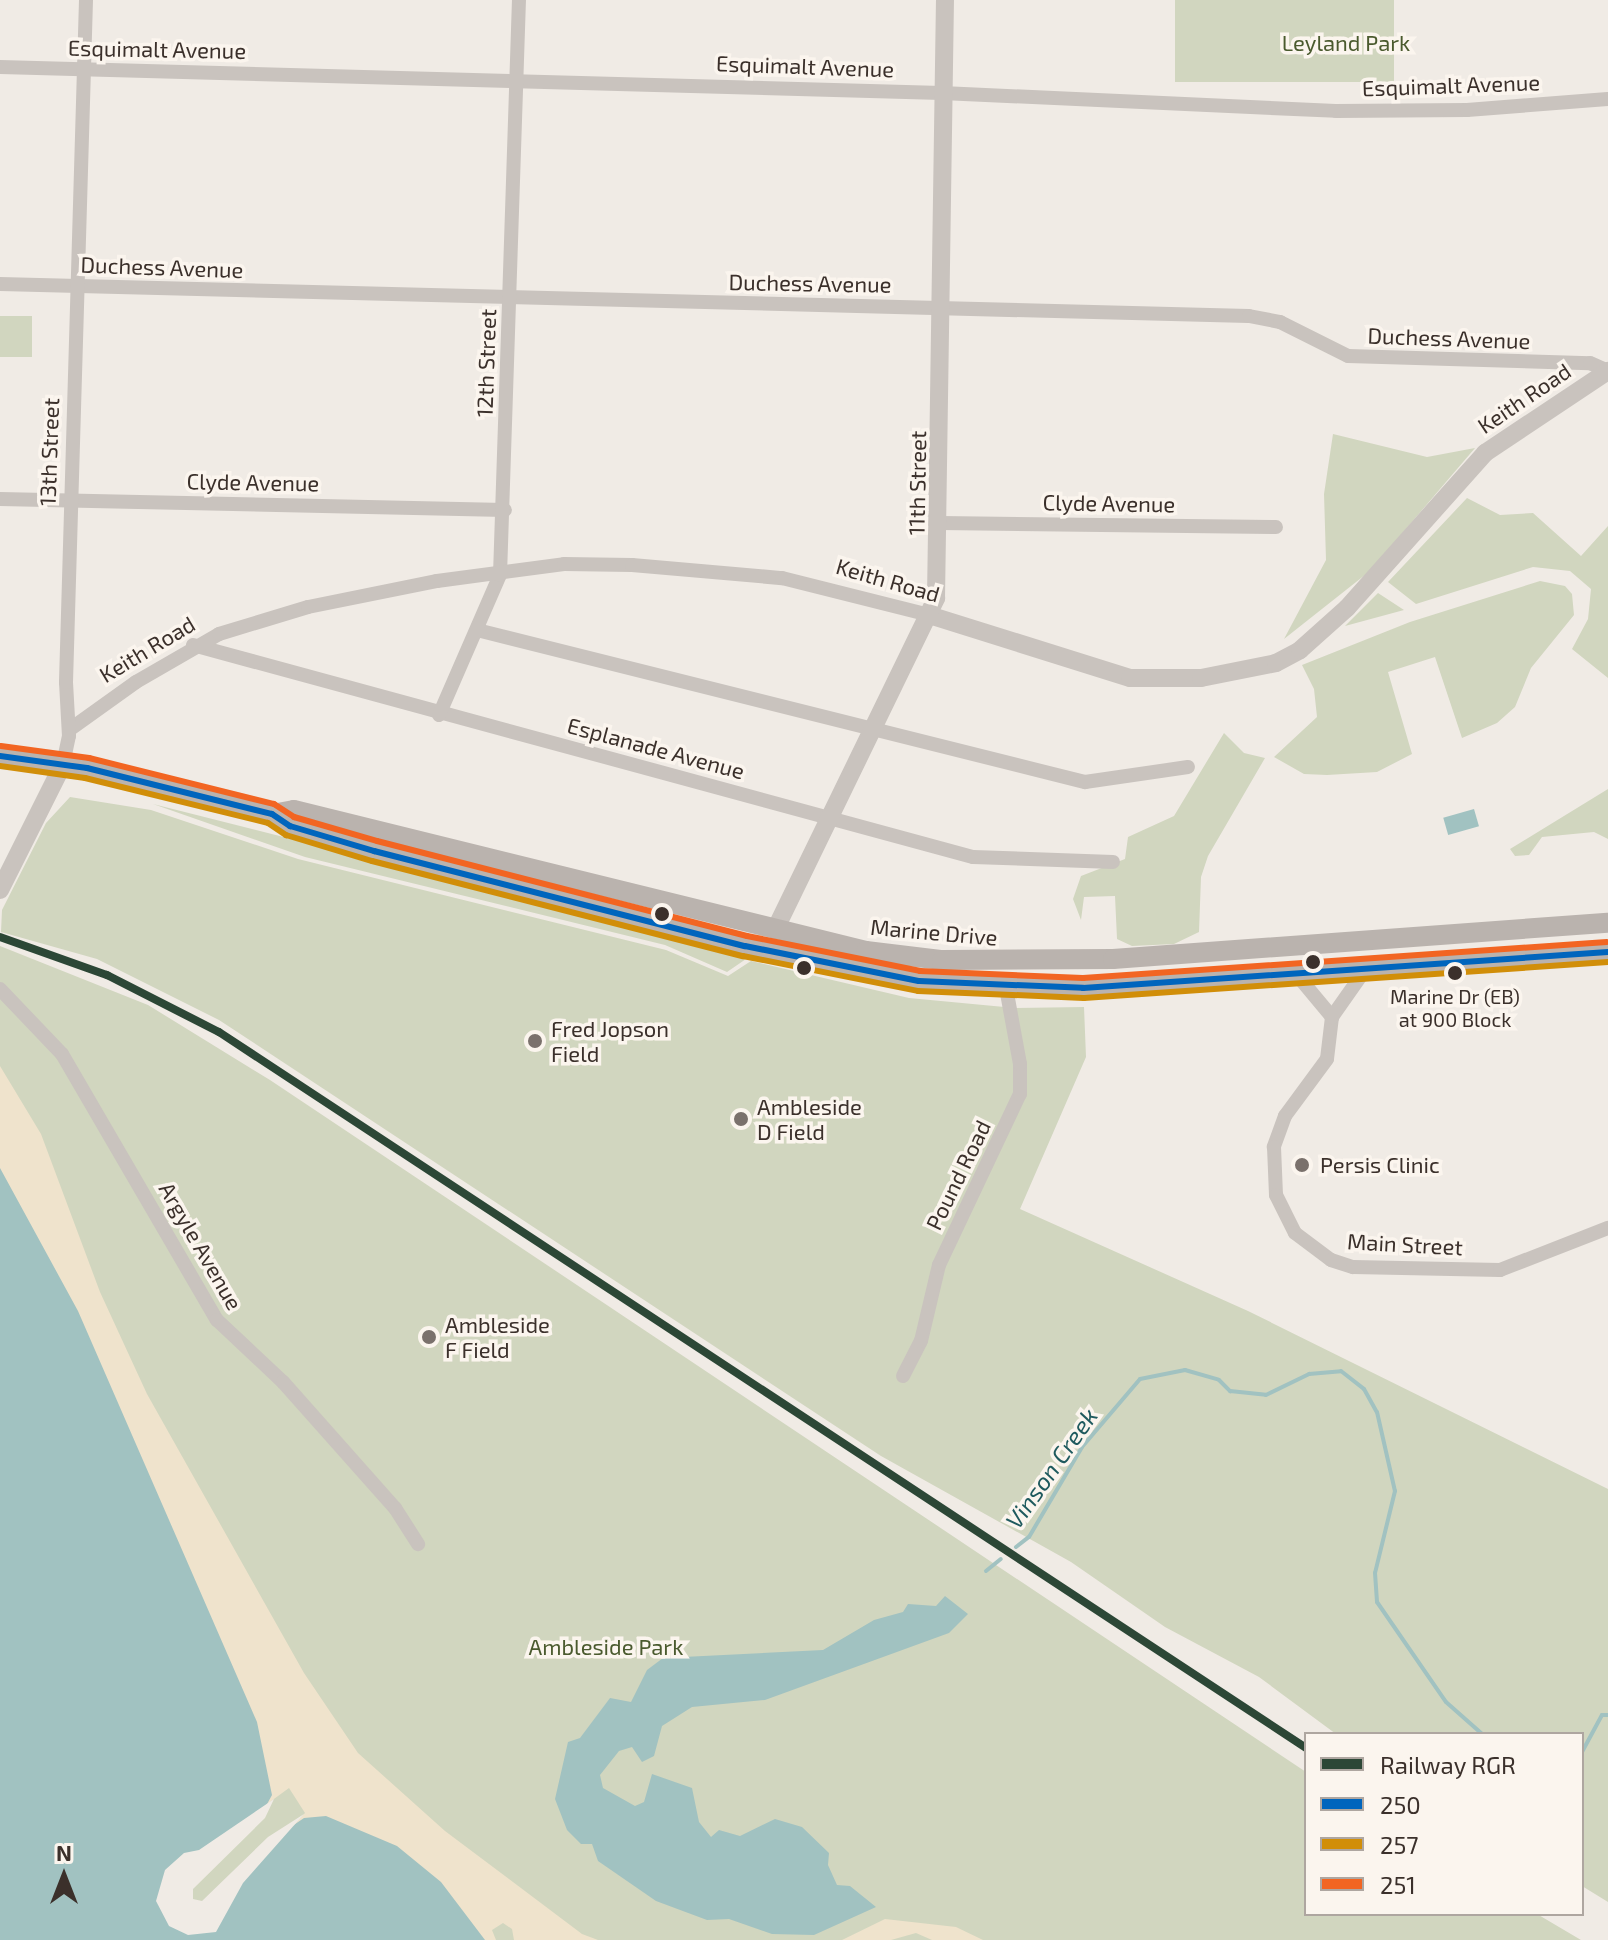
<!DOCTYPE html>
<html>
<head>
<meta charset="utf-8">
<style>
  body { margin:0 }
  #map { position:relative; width:1608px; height:1940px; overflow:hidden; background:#f0ebe5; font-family:"Exo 2",sans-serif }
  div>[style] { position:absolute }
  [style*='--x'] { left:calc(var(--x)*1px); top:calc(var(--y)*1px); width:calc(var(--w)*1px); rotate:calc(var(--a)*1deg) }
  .green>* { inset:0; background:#d1d6bf; transform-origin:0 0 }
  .sand>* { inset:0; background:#efe3cc }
  .water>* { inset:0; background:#a1c2c1; transform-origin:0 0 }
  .pier>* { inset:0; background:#f0ebe5 }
  .stream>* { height:4px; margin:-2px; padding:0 2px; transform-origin:2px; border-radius:2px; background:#a1c2c1 }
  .minor>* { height:14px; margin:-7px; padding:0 7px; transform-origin:7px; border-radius:7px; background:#c9c3be }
  .tertiary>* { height:18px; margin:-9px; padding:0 9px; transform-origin:9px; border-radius:9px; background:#c9c3be }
  .secondary>* { height:20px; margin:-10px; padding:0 10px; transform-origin:10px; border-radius:10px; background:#bab3ae }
  .bus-1>* { height:6px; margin:-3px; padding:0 3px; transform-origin:3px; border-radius:3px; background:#0065bd }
  .bus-2>* { height:6px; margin:-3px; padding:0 3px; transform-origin:3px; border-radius:3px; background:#d18e09 }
  .bus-3>* { height:6px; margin:-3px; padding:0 3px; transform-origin:3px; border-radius:3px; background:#f26522 }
  .rail-1>* { height:8px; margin:-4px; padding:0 4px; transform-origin:4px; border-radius:4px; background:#2c4736 }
  .dots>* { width:22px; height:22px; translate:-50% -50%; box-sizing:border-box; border:4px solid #fbf5ee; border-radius:50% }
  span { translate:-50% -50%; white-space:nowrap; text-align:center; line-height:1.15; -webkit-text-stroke:7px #fbf5ee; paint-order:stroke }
  .bus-label { font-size:20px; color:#3b302b }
  .park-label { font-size:22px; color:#4a5a2e }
  .street-label { font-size:22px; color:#3b302b }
  .poi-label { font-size:22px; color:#3b302b }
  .left { translate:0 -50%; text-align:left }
  .water-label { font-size:24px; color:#1f5a5e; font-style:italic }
  .legend { position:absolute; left:1304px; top:1732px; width:280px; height:184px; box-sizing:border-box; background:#fbf5ee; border:2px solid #aea6a0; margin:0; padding:10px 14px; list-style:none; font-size:24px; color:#3b302b }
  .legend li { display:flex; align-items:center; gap:16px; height:40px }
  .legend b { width:40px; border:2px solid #aea6a0 }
  .north { position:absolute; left:24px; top:1836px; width:80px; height:80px; -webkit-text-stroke:6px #fbf5ee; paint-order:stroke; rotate:0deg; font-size:22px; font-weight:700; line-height:32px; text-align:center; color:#3b302b }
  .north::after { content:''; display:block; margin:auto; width:28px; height:36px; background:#3b302b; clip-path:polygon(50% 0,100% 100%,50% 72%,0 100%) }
</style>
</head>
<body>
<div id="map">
  <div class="green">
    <div style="left:1175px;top:0;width:219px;height:82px"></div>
    <div style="left:0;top:316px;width:32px;height:41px"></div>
    <div style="clip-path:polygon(1333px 434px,1427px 457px,1475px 448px,1370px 571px,1284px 639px,1326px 560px,1324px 494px)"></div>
    <div style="clip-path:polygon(1467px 498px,1500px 515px,1533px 513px,1581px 556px,1608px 526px,1608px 678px,1572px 649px,1588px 619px,1591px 589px,1570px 571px,1533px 567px,1416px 604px,1388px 582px)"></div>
    <div style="clip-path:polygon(1540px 581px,1565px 586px,1572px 594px,1574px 615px,1531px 668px,1515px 707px,1497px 723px,1462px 738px,1435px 657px,1388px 672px,1412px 754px,1377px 772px,1327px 775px,1304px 774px,1274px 757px,1317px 717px,1314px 689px,1302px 665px,1410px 622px)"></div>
    <div style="clip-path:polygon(1378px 593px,1404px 610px,1345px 626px)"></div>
    <div style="clip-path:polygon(1224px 733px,1244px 753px,1265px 758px,1208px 856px,1201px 877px,1199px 932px,1174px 944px,1132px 946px,1117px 939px,1115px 896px,1084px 897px,1081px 920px,1073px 899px,1081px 876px,1125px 859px,1128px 837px,1174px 816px)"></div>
    <div style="clip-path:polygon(1608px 789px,1608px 839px,1594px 832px,1542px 837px,1529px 855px,1515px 856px,1510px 849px)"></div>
    <div style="clip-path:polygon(70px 797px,151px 810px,298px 859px,666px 950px,728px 976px,751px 961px,909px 998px,1015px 1008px,1084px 1007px,1086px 1057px,1020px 1209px,1248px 1311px,1608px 1489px,1608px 1902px,1582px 1886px,1582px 1734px,1336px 1734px,1259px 1677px,1165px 1627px,1071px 1562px,881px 1456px,219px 1020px,97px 959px,1px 932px,2px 910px,46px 823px)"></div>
    <div style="clip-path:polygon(153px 804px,746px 954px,746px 959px,727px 972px,665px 945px,305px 857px)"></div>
    <div style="clip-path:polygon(0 946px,148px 1005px,270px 1080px,1306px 1772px,1306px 1914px,1537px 1914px,1581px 1940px,485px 1940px,190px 1901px,0 1168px)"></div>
  </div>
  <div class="sand">
    <div style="clip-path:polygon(0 1066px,41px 1134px,100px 1292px,147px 1394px,304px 1673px,358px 1753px,445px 1831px,582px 1934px,598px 1940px,514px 1940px,512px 1929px,503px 1923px,492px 1930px,496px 1940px,235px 1940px,288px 1831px,305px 1813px,289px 1788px,252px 1815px,0 1385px)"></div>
    <div style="clip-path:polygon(885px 1919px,956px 1927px,983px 1940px,932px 1940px,916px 1933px,891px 1940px,842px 1940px)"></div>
  </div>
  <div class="water">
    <div style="left:1474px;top:809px;width:18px;height:32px;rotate:74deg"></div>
    <div style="clip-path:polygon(0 1168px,78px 1311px,257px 1722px,272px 1795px,259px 1819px,188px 1893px,198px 1906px,254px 1852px,304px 1818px,326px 1816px,397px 1846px,441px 1882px,485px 1940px,0 1940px)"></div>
    <div style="clip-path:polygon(945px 1596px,968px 1614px,949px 1633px,765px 1700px,692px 1707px,662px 1726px,654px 1756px,642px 1762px,632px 1747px,619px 1751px,600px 1775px,603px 1788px,635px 1806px,644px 1802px,652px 1774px,692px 1788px,699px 1822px,711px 1837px,719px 1830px,740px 1836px,775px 1819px,802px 1827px,829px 1853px,828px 1865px,837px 1885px,850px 1886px,876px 1907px,814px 1935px,772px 1934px,729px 1919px,707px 1920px,656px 1901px,598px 1861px,592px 1844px,581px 1844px,567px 1830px,555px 1799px,568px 1742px,580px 1738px,610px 1698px,631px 1702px,647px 1670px,663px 1658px,823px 1650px,874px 1620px,903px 1612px,908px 1604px,936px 1606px)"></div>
  </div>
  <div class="pier">
    <div style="clip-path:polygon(274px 1799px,265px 1818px,193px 1889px,193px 1899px,202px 1901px,268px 1837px,304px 1814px,243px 1883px,216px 1932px,188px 1935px,169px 1926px,156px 1901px,165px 1870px,184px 1853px,199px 1850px)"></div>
  </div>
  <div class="stream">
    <div style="--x:1016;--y:1547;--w:16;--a:-38"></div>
    <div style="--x:1029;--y:1537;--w:104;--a:-59.5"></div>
    <div style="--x:1082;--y:1447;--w:89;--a:-49.5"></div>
    <div style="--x:1140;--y:1379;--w:46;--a:-11.3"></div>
    <div style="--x:1185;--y:1370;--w:35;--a:16"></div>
    <div style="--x:1219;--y:1380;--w:16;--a:45"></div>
    <div style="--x:1230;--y:1391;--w:36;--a:6"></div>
    <div style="--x:1266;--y:1395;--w:48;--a:-26"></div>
    <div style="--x:1309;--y:1374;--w:32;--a:-5"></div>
    <div style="--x:1341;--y:1371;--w:29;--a:38"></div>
    <div style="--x:1364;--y:1389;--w:26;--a:61"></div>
    <div style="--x:1377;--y:1412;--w:81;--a:77.2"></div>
    <div style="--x:1395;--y:1491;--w:84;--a:103.7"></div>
    <div style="--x:1375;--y:1573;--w:29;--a:86"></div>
    <div style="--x:1377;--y:1602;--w:121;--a:55.4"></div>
    <div style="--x:1446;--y:1702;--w:48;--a:41.6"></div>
    <div style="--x:986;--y:1571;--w:19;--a:-39"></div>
    <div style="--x:1582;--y:1752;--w:42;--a:-61.6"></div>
    <div style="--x:1602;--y:1715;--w:6;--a:0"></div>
  </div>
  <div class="minor">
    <div style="--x:0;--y:67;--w:942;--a:1.58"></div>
    <div style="--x:942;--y:93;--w:394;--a:2.6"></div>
    <div style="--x:1336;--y:111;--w:131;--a:-0.4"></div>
    <div style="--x:1467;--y:110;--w:141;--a:-4.5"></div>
    <div style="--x:0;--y:284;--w:1249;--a:1.47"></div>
    <div style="--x:1249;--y:316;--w:32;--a:11"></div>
    <div style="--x:1280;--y:322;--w:76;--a:26.6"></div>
    <div style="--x:1348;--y:356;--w:242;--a:1.7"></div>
    <div style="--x:1590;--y:363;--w:20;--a:24"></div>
    <div style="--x:0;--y:499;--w:505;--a:1.25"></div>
    <div style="--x:940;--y:523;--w:336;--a:0.7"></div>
    <div style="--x:477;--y:630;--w:627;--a:14.04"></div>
    <div style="--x:1085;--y:782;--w:104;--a:-8.3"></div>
    <div style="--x:193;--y:645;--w:808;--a:15.21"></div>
    <div style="--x:973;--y:857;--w:140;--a:2"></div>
    <div style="--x:439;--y:715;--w:153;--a:-66.5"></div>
    <div style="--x:500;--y:575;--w:575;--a:-88.11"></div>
    <div style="--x:69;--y:730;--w:82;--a:-35.6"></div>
    <div style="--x:136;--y:682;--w:96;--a:-30"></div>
    <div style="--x:219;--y:634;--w:93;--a:-16.9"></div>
    <div style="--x:308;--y:607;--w:132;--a:-11.4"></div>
    <div style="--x:437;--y:581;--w:128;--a:-7.6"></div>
    <div style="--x:564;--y:564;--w:68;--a:0.8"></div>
    <div style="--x:632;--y:565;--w:151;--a:5"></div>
    <div style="--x:782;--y:578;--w:152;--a:14.1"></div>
    <div style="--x:63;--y:764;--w:29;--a:-78"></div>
    <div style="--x:69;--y:736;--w:54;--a:-93.2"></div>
    <div style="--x:66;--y:682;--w:682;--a:-88.32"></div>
    <div style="--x:1365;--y:970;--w:57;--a:125.1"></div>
    <div style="--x:1332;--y:1017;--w:42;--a:96.8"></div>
    <div style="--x:1327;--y:1059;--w:71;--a:126.4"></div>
    <div style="--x:1285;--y:1116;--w:33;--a:110"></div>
    <div style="--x:1274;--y:1147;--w:48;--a:87.6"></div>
    <div style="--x:1276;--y:1195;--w:42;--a:63.4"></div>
    <div style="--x:1295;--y:1233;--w:45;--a:36.9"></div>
    <div style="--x:1331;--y:1260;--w:23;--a:18"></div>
    <div style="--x:1353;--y:1267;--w:147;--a:1.2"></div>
    <div style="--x:1500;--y:1270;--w:116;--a:-21.3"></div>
    <div style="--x:1297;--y:975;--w:55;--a:50.2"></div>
    <div style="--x:0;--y:989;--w:90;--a:46.4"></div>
    <div style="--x:62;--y:1054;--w:308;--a:59.8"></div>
    <div style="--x:217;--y:1320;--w:91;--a:43.2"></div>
    <div style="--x:283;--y:1382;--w:169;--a:48.4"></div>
    <div style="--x:395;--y:1508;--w:43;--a:57.4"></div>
    <div style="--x:903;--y:1376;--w:39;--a:-63"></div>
    <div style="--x:921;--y:1341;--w:78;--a:-76.7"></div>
    <div style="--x:939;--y:1265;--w:189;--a:-64.7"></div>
    <div style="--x:1020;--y:1094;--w:30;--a:-90"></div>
    <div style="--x:1020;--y:1064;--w:77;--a:-100.4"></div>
  </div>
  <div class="tertiary">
    <div style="--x:929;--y:615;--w:211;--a:17.4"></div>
    <div style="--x:1130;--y:678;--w:71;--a:0"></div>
    <div style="--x:1201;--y:678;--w:76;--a:-11.3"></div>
    <div style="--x:1276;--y:663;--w:27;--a:-28"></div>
    <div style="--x:1300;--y:650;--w:63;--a:-41.8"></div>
    <div style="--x:1347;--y:608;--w:208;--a:-48.3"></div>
    <div style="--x:1485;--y:453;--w:148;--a:-33.7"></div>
    <div style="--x:0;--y:890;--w:141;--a:-63.4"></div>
    <div style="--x:775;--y:930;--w:369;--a:-64.1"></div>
    <div style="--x:936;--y:598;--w:598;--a:-89.14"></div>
  </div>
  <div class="secondary">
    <div style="--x:0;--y:756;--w:88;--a:7.9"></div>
    <div style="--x:87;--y:768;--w:191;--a:14"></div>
    <div style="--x:272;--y:814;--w:22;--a:34"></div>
    <div style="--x:290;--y:826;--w:88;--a:16.6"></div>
    <div style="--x:374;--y:851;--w:383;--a:14.4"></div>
    <div style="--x:745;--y:946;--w:177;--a:11.4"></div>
    <div style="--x:919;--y:981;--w:164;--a:2.4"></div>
    <div style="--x:1083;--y:988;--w:526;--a:-3.92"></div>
    <div style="--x:272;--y:814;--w:22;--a:-10"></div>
    <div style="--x:294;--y:810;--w:589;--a:13.85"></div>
    <div style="--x:866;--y:951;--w:77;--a:6.8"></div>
    <div style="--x:942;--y:960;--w:171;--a:-0.3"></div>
    <div style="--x:1113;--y:959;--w:496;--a:-4.2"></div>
  </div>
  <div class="bus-1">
    <div style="--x:0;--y:756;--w:88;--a:7.9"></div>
    <div style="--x:87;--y:768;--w:191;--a:14"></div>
    <div style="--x:272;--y:814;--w:22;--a:34"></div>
    <div style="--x:290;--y:826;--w:88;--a:16.6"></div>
    <div style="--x:374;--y:851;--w:383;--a:14.4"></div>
    <div style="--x:745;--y:946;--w:177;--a:11.4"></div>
    <div style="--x:919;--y:981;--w:164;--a:2.4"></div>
    <div style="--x:1083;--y:988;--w:526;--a:-3.92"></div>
  </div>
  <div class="bus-2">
    <div style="--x:0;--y:766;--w:86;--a:8"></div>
    <div style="--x:85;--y:778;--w:188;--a:13.8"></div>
    <div style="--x:268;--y:823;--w:22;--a:34"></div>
    <div style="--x:286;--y:835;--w:90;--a:16.8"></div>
    <div style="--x:372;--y:861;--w:383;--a:14.4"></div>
    <div style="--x:743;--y:956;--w:178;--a:11.3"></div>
    <div style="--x:918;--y:991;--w:166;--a:2.4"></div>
    <div style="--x:1084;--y:998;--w:525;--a:-3.93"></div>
  </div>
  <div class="bus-3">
    <div style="--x:1;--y:746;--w:89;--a:7.8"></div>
    <div style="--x:89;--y:758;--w:191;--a:14"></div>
    <div style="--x:274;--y:804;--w:24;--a:33"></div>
    <div style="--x:294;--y:817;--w:86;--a:16.1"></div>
    <div style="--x:377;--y:841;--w:382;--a:14.4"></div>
    <div style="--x:747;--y:936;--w:177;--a:11.4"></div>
    <div style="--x:920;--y:971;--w:163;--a:2.5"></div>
    <div style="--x:1083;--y:978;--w:525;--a:-3.93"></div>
  </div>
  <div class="rail-1">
    <div style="--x:0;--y:937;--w:114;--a:19.6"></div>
    <div style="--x:107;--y:975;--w:126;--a:27"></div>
    <div style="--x:219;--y:1032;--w:1302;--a:33.37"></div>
  </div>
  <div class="dots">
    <div style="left:662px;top:914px;background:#3b302b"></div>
    <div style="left:1313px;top:962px;background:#3b302b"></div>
    <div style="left:804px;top:968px;background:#3b302b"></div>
    <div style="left:1455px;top:973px;background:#3b302b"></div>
    <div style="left:535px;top:1041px;background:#7a716c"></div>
    <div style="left:741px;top:1119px;background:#7a716c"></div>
    <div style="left:1302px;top:1165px;background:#7a716c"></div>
    <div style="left:429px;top:1337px;background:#7a716c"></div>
  </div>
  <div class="bus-label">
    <span style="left:1455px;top:1008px">Marine Dr (EB)<br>at 900 Block</span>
  </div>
  <div class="park-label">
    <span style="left:1346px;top:43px">Leyland Park</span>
    <span style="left:606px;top:1647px">Ambleside Park</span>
  </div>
  <div class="street-label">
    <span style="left:157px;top:49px;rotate:1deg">Esquimalt Avenue</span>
    <span style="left:805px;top:66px;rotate:2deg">Esquimalt Avenue</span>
    <span style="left:1451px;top:85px;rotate:-2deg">Esquimalt Avenue</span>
    <span style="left:162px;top:267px;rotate:2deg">Duchess Avenue</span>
    <span style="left:810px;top:283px;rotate:1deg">Duchess Avenue</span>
    <span style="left:1449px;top:338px;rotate:2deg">Duchess Avenue</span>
    <span style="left:486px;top:363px;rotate:-88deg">12th Street</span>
    <span style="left:1524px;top:398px;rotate:-34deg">Keith Road</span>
    <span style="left:49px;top:452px;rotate:-88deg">13th Street</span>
    <span style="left:253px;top:482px;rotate:1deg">Clyde Avenue</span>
    <span style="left:917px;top:483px;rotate:-89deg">11th Street</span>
    <span style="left:1109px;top:503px;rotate:1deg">Clyde Avenue</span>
    <span style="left:888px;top:580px;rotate:16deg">Keith Road</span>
    <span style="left:147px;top:649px;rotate:-31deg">Keith Road</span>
    <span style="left:656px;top:748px;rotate:15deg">Esplanade Avenue</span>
    <span style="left:934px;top:932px;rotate:5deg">Marine Drive</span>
    <span style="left:958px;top:1175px;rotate:-64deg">Pound Road</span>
    <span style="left:1405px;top:1244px;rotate:3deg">Main Street</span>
    <span style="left:201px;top:1246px;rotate:60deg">Argyle Avenue</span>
  </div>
  <div class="poi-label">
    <span class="left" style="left:551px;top:1041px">Fred Jopson<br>Field</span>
    <span class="left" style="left:757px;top:1119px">Ambleside<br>D Field</span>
    <span class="left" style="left:1320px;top:1165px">Persis Clinic</span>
    <span class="left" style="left:445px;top:1337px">Ambleside<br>F Field</span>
  </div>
  <div class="water-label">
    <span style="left:1051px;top:1468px;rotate:-55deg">Vinson Creek</span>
  </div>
  <ul class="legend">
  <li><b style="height:10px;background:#2c4736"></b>Railway RGR</li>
  <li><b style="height:10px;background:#0065bd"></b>250</li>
  <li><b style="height:10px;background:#d18e09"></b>257</li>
  <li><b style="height:10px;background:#f26522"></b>251</li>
  </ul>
  <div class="north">N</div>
</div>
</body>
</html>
